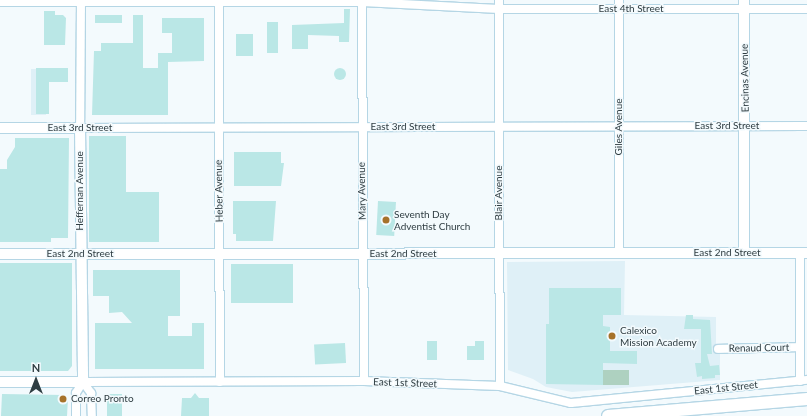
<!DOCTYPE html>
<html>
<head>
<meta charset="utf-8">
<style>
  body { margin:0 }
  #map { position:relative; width:807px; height:416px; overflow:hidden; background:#f3fafd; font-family:Lato,sans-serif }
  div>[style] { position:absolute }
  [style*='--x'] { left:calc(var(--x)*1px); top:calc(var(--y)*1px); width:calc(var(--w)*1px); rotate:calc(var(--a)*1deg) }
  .built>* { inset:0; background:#dff0f7 }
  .green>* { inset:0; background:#aed1c0; transform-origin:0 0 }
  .building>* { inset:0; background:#bae7e6; transform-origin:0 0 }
  .round { border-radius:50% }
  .roads { filter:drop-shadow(1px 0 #b5d6e5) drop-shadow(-1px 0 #b5d6e5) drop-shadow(0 1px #b5d6e5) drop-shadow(0 -1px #b5d6e5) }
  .minor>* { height:8px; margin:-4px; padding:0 4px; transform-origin:4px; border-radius:4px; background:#fff }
  .tertiary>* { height:10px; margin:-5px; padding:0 5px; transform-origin:5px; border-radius:5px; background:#fff }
  .primary>* { height:12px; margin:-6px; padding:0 6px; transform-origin:6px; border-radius:6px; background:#fff }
  .dots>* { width:11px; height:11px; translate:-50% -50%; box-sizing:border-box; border:2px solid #f3fafd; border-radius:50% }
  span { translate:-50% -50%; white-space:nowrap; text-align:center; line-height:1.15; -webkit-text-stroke:3px #f3fafd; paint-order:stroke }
  .street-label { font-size:10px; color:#2f3d42 }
  .poi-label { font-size:10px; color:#2f3d42 }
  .left { translate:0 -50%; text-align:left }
  .north { position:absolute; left:16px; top:360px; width:40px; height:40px; -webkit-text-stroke:3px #f3fafd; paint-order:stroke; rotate:0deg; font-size:11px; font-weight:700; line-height:16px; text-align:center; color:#2f3d42 }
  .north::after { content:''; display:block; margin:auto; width:14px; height:18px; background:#2f3d42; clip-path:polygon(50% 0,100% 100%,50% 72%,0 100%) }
</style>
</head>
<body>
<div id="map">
  <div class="built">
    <div style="clip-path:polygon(31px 69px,64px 69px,46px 81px,46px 115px,31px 115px)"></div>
    <div style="clip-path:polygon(625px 261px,624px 315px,716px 317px,716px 354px,720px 354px,720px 380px,572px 392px,546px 387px,533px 379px,508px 370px,507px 262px)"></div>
  </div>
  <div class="green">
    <div style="left:603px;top:370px;width:26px;height:15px"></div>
  </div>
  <div class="building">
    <div style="clip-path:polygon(344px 9px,350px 9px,349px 42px,339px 42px,339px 36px,308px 35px,308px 49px,292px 49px,292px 25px,344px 23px)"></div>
    <div style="clip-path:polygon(44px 11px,55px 11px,55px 15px,63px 15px,66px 18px,65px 45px,44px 45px)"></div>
    <div style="left:95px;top:15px;width:27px;height:8px"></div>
    <div style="clip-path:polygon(133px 15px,143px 15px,143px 68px,158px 68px,158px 53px,172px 53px,172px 33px,162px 33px,162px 18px,204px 18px,204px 61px,168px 62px,168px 115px,92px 115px,94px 51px,101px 51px,101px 43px,133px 43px)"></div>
    <div style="left:267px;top:22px;width:11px;height:31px"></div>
    <div style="left:236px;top:34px;width:17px;height:22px"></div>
    <div class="round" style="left:334px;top:68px;width:12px;height:12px"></div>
    <div style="clip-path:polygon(36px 68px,68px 68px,68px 82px,49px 82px,49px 114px,36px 114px)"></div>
    <div style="clip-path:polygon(89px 136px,126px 136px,126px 192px,159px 192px,159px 242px,89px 242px)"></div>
    <div style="clip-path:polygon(15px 138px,69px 138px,68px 238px,51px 238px,51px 242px,0 242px,0 169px,7px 169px,7px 160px,15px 147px)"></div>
    <div style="clip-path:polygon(234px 152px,281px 152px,281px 163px,284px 163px,281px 186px,234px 186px)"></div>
    <div style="clip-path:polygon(233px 201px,276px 201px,273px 241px,236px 241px,236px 234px,233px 234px)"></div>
    <div style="left:378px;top:201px;width:18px;height:34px;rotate:3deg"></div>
    <div style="clip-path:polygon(0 263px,72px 263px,72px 366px,68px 371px,0 371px)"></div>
    <div style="left:231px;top:264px;width:62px;height:39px"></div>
    <div style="clip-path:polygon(93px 270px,180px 270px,180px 316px,168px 316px,168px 336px,192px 336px,192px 323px,204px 323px,204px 369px,95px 369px,95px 323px,132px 323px,122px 312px,109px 313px,109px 296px,93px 296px)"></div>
    <div style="clip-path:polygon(549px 288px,621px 288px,621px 315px,603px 315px,603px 326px,610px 327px,610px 351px,637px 351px,637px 364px,603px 363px,603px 385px,546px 384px,546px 324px,549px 324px)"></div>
    <div style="clip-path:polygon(686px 315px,693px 315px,693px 319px,710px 320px,712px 354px,707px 354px,710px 366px,719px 365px,720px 375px,715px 375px,715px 378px,702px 379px,702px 376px,697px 377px,695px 363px,701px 363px,701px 329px,684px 329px)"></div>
    <div style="left:427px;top:341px;width:10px;height:19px"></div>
    <div style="clip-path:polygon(475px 341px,484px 341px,484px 360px,467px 360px,467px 346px,475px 346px)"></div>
    <div style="left:345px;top:343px;width:20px;height:31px;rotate:87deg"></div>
    <div style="clip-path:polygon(195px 393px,199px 398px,209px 398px,209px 416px,181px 416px,182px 398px,191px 398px)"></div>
    <div style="clip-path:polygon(2px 394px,64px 395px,68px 398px,67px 416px,1px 416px)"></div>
    <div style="left:107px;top:394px;width:15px;height:22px"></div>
  </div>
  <div class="roads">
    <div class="minor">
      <div style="--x:81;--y:0;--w:128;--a:90.4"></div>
      <div style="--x:80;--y:128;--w:727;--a:-0.16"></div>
      <div style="--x:219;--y:0;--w:382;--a:89.9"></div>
      <div style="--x:362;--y:0;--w:381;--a:89.7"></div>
      <div style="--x:499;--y:0;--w:386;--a:89.9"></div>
      <div style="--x:0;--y:2;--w:362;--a:0"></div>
      <div style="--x:362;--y:2;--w:137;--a:2.9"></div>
      <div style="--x:499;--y:9;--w:308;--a:0"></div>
      <div style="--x:619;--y:253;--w:253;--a:-90"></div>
      <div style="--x:800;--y:253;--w:128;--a:90"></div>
      <div style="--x:718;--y:349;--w:82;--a:-1.4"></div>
      <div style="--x:83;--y:382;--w:281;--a:-0.2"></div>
      <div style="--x:364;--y:381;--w:136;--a:2.1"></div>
      <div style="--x:500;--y:386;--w:73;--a:13.5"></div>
      <div style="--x:571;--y:403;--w:237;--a:-5.6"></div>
      <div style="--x:83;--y:382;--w:14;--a:54"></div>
      <div style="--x:91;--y:393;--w:23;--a:88"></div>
      <div style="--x:76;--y:416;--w:23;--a:-90"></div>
      <div style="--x:76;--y:393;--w:13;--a:-58"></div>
    </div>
    <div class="tertiary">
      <div style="--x:744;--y:0;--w:253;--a:90"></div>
      <div style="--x:0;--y:128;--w:80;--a:0"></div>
      <div style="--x:80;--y:128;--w:254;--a:89.3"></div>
      <div style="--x:83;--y:382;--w:83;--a:180"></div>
      <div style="--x:0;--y:254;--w:807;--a:-0.07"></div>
    </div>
    <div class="primary">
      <div style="--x:608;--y:416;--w:200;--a:-4.9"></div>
    </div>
  </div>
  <div class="dots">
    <div style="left:386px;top:220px;background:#a6722a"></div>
    <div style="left:612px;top:336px;background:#a6722a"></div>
    <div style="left:63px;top:399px;background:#a6722a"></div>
  </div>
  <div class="street-label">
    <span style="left:631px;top:9px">East 4th Street</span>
    <span style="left:745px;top:78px;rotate:-91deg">Encinas Avenue</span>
    <span style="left:727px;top:126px">East 3rd Street</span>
    <span style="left:403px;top:127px">East 3rd Street</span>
    <span style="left:619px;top:127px;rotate:-90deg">Giles Avenue</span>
    <span style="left:80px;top:128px">East 3rd Street</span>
    <span style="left:80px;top:191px;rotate:-90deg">Heffernan Avenue</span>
    <span style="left:219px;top:191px;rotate:-91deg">Heber Avenue</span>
    <span style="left:362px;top:191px;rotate:-91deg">Mary Avenue</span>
    <span style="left:499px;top:193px;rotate:-90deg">Blair Avenue</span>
    <span style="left:727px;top:253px">East 2nd Street</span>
    <span style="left:80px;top:254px">East 2nd Street</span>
    <span style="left:403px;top:254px">East 2nd Street</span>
    <span style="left:759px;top:348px;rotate:-1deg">Renaud Court</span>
    <span style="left:405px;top:383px;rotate:2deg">East 1st Street</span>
    <span style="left:726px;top:388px;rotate:-6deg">East 1st Street</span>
  </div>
  <div class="poi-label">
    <span class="left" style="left:394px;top:220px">Seventh Day<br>Adventist Church</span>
    <span class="left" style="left:620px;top:336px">Calexico<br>Mission Academy</span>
    <span class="left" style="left:71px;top:399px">Correo Pronto</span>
  </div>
  <div class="north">N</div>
</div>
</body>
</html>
